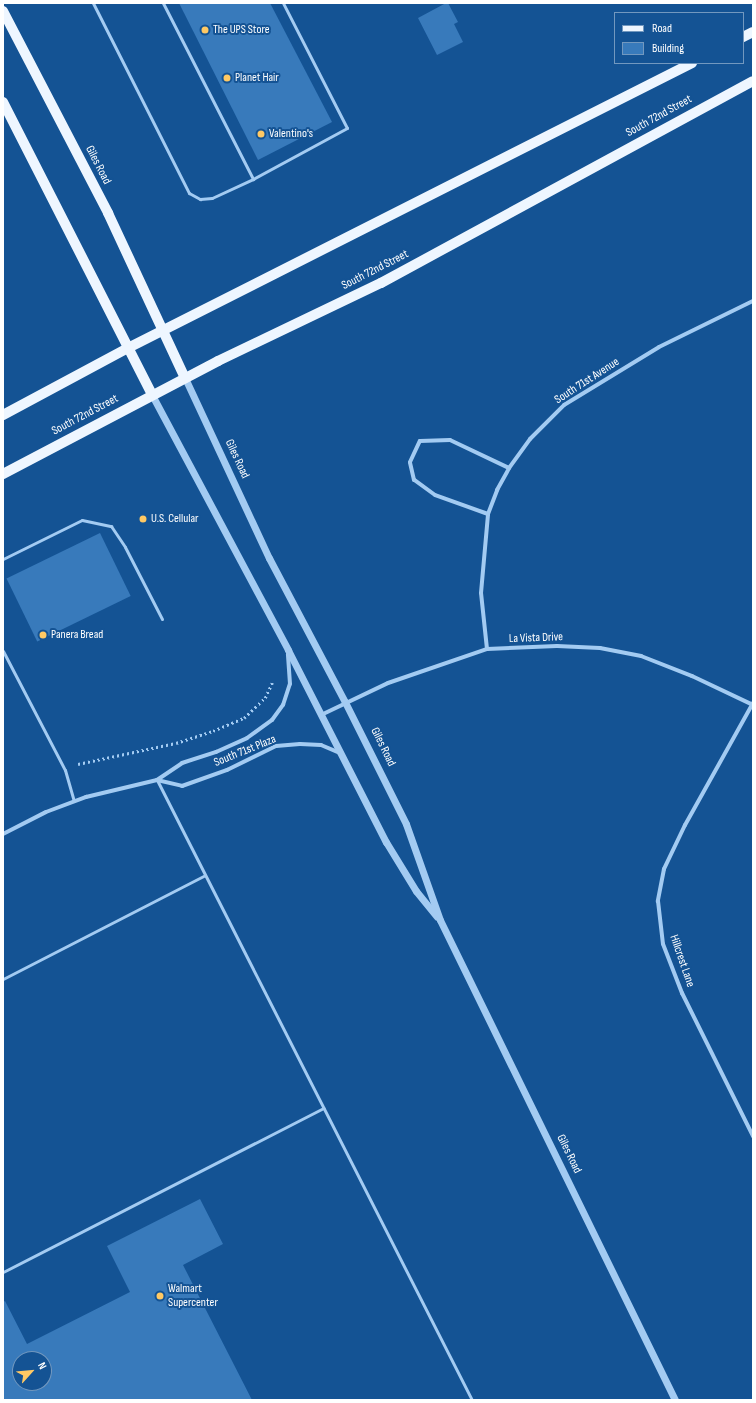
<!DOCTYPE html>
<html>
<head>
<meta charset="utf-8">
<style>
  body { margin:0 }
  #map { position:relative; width:756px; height:1403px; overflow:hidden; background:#145394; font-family:"Sofia Sans Condensed",sans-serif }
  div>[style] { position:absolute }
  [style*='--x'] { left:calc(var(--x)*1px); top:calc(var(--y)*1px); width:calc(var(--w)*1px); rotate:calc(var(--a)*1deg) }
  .building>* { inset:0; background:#387abb; transform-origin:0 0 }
  .path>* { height:2.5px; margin-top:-1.25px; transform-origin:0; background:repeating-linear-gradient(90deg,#a3cbf2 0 2px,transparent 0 5px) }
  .service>* { height:3px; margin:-1.5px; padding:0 1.5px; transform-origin:1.5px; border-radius:1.5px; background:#a3cbf2 }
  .minor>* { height:4px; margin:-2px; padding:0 2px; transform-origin:2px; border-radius:2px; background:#a3cbf2 }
  .tertiary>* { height:7px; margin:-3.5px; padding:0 3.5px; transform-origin:3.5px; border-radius:3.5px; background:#a3cbf2 }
  .primary>* { height:10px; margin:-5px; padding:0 5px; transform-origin:5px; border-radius:5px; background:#eef6ff }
  .dots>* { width:11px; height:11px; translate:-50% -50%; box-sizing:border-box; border:2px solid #145394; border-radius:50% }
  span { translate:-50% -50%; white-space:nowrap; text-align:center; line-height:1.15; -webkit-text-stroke:4px #145394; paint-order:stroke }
  .poi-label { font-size:12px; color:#fff }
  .left { translate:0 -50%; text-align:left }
  .street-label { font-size:12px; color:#fff }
  .frame { position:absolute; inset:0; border:4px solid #fff; pointer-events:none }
  .legend { position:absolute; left:614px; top:12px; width:130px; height:52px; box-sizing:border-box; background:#145394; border:1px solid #7298bf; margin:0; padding:5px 7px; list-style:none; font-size:12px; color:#fff }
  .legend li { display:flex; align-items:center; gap:8px; height:20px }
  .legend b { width:20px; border:1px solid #7298bf }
  .north { position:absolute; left:12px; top:1351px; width:40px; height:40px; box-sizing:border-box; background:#145394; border:1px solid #7298bf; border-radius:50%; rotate:63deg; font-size:11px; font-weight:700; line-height:16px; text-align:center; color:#fff }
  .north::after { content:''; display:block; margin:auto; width:14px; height:18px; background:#ffc964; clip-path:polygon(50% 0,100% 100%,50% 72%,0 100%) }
</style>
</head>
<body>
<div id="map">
  <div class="building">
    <div style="clip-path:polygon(179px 3px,270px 3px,332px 122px,258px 160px)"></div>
    <div style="clip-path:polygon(446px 3px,448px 3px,458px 22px,454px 24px,463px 42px,437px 55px,418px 18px)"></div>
    <div style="left:100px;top:533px;width:70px;height:104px;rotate:64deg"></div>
    <div style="clip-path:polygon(evenodd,200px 1199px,223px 1244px,183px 1265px,252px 1400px,3px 1400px,3px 1302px,5px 1301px,27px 1344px,130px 1292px,107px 1246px,200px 1199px,20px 1359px,44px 1359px,44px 1383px,20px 1383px,20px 1359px)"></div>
  </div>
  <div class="path">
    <div style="--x:78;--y:764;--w:100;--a:-12.1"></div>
    <div style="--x:176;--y:743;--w:39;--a:-18"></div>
    <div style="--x:213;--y:731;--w:34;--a:-23"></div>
    <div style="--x:244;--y:718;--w:29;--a:-44"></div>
    <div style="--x:265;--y:698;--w:17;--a:-65"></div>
  </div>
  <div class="service">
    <div style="--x:93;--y:3;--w:213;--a:63.2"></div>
    <div style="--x:189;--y:193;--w:13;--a:29"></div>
    <div style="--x:200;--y:199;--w:12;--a:-5"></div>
    <div style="--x:212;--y:198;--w:45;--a:-24.9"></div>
    <div style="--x:163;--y:3;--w:198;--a:62.9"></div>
    <div style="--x:253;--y:179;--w:107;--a:-28.5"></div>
    <div style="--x:347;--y:128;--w:140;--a:-117.1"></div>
    <div style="--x:3;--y:559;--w:88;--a:-26.3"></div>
    <div style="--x:82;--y:520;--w:30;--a:12"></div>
    <div style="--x:111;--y:526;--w:25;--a:56"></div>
    <div style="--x:125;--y:547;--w:81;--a:62.8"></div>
    <div style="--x:3;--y:651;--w:134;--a:62.5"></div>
    <div style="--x:65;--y:770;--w:32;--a:74"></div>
    <div style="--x:157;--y:780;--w:695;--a:63.07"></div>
    <div style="--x:3;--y:979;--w:227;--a:-27.2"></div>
    <div style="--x:3;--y:1272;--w:360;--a:-27.1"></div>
  </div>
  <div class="minor">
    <div style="--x:488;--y:514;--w:56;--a:-160.3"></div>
    <div style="--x:435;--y:495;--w:26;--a:-144"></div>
    <div style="--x:414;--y:480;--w:18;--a:-103"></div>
    <div style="--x:410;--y:462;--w:23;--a:-65"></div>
    <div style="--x:420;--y:441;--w:30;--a:-2"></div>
    <div style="--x:450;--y:440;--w:65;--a:25.4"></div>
    <div style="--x:487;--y:649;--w:56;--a:-96.1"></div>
    <div style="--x:481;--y:593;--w:79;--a:-84.9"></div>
    <div style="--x:488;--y:514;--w:26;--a:-69"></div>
    <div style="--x:497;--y:490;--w:25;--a:-61"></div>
    <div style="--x:509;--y:468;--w:36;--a:-54"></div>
    <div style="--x:530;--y:439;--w:48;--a:-45"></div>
    <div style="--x:564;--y:405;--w:111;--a:-31.4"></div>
    <div style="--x:659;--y:347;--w:105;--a:-26.1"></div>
    <div style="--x:753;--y:703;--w:140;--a:119.1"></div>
    <div style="--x:685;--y:825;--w:49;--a:115.5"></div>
    <div style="--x:664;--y:869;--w:33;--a:101"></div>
    <div style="--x:658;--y:901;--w:43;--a:83.4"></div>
    <div style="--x:663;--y:944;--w:53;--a:68.8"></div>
    <div style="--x:682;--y:993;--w:160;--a:63.6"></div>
    <div style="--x:321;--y:715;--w:74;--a:-25.5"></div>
    <div style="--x:388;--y:683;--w:105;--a:-19"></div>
    <div style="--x:487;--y:649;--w:70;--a:-2.5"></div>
    <div style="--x:557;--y:646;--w:43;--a:2.7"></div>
    <div style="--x:600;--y:648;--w:42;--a:11"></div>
    <div style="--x:641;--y:656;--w:55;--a:21.4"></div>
    <div style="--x:692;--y:676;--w:68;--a:25.4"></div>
    <div style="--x:157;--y:780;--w:30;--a:-34"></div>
    <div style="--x:182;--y:763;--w:36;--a:-18"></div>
    <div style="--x:216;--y:752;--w:34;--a:-24"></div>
    <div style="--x:247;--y:738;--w:31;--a:-36"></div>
    <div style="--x:272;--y:720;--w:19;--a:-54"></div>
    <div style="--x:283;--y:705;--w:22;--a:-72"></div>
    <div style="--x:290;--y:684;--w:30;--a:-94"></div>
    <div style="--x:3;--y:834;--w:48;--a:-27.1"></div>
    <div style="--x:46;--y:812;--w:43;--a:-20.6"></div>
    <div style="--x:86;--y:797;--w:73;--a:-13.5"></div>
    <div style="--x:157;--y:780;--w:26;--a:13"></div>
    <div style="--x:182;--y:786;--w:48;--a:-19.6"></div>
    <div style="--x:227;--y:770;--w:55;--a:-26.1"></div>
    <div style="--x:276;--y:746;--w:24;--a:-5"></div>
    <div style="--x:300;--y:744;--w:21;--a:3"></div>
    <div style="--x:321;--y:745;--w:21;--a:23"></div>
  </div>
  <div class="tertiary">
    <div style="--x:185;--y:378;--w:199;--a:65"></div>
    <div style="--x:269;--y:558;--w:163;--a:62.2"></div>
    <div style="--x:345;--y:702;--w:136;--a:63.4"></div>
    <div style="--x:406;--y:824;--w:102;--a:70.5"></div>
    <div style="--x:440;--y:920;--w:534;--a:63.91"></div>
    <div style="--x:152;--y:395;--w:289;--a:61.9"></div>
    <div style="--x:288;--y:650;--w:216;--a:63"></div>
    <div style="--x:386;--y:842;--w:57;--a:58.5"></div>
    <div style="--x:416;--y:891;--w:33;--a:51"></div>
  </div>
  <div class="primary">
    <div style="--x:3;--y:11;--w:228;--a:62.5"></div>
    <div style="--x:108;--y:213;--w:182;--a:65"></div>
    <div style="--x:743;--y:37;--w:11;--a:-27"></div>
    <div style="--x:3;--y:102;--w:329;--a:63"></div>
    <div style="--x:3;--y:415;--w:142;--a:-28.2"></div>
    <div style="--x:128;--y:348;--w:632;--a:-26.81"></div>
    <div style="--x:3;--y:474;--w:243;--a:-27.7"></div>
    <div style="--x:218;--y:361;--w:181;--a:-25.6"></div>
    <div style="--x:381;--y:283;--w:423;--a:-28.5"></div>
  </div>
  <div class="dots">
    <div style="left:205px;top:30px;background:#ffc964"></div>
    <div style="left:227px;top:78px;background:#ffc964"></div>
    <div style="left:261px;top:134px;background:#ffc964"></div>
    <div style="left:143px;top:519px;background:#ffc964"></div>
    <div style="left:43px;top:635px;background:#ffc964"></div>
    <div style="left:160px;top:1296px;background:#ffc964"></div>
  </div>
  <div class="poi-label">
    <span class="left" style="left:213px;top:30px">The UPS Store</span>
    <span class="left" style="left:235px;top:78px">Planet Hair</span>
    <span class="left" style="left:269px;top:134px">Valentino's</span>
    <span class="left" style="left:151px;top:519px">U.S. Cellular</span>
    <span class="left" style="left:51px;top:635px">Panera Bread</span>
    <span class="left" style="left:168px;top:1296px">Walmart<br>Supercenter</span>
  </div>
  <div class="street-label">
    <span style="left:659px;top:116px;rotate:-29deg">South 72nd Street</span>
    <span style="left:98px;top:165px;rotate:63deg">Giles Road</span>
    <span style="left:375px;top:270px;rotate:-27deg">South 72nd Street</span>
    <span style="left:587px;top:381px;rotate:-33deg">South 71st Avenue</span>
    <span style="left:85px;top:415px;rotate:-28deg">South 72nd Street</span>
    <span style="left:237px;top:459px;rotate:65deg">Giles Road</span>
    <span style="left:536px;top:638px;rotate:-2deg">La Vista Drive</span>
    <span style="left:383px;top:747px;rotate:64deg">Giles Road</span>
    <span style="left:245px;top:751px;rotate:-22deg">South 71st Plaza</span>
    <span style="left:682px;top:961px;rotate:71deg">Hillcrest Lane</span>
    <span style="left:569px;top:1154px;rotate:64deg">Giles Road</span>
  </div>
  <div class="frame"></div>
  <ul class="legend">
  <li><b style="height:5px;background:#eef6ff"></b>Road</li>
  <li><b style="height:11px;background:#387abb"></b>Building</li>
  </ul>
  <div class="north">N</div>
</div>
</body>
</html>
